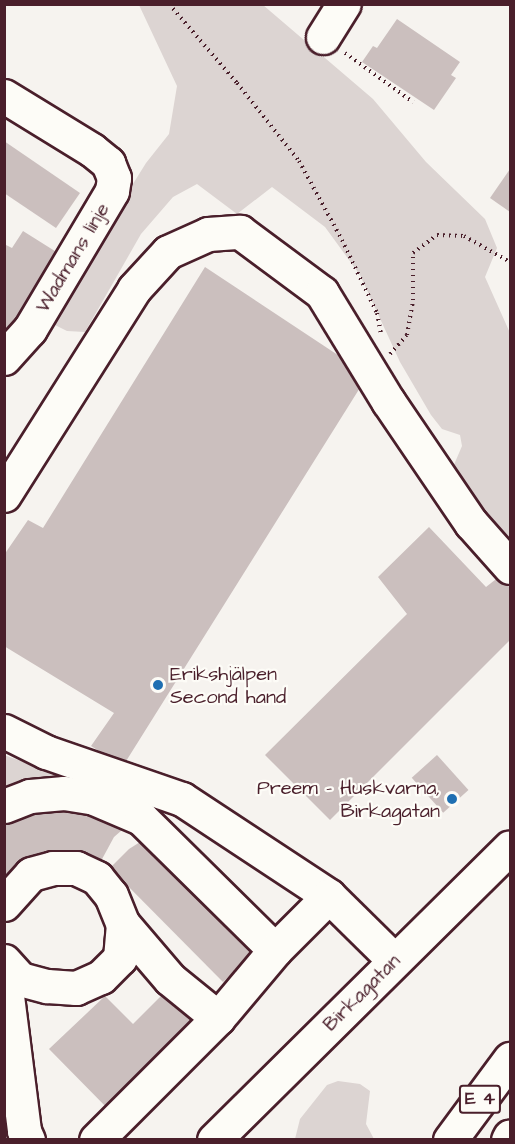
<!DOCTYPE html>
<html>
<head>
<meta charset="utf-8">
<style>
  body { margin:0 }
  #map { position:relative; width:515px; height:1144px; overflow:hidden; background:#f6f3ef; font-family:"Architects Daughter",sans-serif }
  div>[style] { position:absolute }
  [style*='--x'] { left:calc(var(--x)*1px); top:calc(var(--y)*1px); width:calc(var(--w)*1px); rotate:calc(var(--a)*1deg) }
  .green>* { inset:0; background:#dcd4d2 }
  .building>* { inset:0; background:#cbbfbe; transform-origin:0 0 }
  .path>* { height:4px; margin-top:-2px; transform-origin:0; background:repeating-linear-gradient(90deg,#4a1f2b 0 1.5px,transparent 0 6px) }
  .roads { filter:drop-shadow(2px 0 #4a1f2b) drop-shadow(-2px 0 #4a1f2b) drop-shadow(0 2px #4a1f2b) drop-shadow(0 -2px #4a1f2b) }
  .minor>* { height:33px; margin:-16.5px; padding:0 16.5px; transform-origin:16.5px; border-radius:16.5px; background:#fdfcf7 }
  .highway>* { height:33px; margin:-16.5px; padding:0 16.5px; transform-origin:16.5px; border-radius:16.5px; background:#fdfcf7 }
  .dots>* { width:16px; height:16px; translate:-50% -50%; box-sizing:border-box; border:3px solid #fdfcf7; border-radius:50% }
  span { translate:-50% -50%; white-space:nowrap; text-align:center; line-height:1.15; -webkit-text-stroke:4.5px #fdfcf7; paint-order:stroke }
  .shield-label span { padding:2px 4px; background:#fdfcf7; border:2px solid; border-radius:4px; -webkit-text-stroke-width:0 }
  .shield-label { font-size:18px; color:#4a1f2b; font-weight:700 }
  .street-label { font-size:20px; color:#4a1f2b }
  .poi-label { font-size:20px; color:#4a1f2b }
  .left { translate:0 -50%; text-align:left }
  .right { translate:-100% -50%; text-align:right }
  .frame { position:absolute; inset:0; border:6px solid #4a1f2b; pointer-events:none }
</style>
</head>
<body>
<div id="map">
  <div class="green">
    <div style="clip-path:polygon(139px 5px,263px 5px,373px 99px,426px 162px,485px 219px,497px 248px,485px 277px,510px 333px,510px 550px,450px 474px,462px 446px,460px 435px,442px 429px,431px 415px,400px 362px,360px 275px,325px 227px,272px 187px,237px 214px,197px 184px,173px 197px,141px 234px,85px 332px,67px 331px,53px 324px,80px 269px,146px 163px,169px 134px,177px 86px)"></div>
    <div style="clip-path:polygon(4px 755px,49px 771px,158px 805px,5px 790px)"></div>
    <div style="clip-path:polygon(338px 1081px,360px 1084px,370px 1091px,366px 1124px,374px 1139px,295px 1139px,300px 1119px,327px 1085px)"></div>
  </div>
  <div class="building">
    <div style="clip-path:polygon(397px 19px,460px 62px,451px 75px,456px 78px,434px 110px,362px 62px,373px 46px,377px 48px)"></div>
    <div style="clip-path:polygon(4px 141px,80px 193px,56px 228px,4px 193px)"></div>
    <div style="clip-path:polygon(510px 169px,510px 212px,490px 198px)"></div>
    <div style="clip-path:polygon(23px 231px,58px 253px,4px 336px,4px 244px,12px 248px)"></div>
    <div style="clip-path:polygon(205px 267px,368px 375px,123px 766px,91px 746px,114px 713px,4px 646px,4px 555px,28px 520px,43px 528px)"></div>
    <div style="clip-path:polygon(429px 527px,486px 587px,500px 576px,510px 588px,510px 640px,330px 820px,265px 755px,407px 614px,378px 577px)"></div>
    <div style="left:437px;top:755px;width:47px;height:34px;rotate:48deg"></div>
    <div style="clip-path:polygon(63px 802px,129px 824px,114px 837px,101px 861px,74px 852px,42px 853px,25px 859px,4px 876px,4px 816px)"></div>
    <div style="clip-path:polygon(148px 837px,259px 948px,223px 982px,110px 868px,129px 849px)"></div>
    <div style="clip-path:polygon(167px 990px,202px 1026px,112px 1113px,49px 1049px,105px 996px,133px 1024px)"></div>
  </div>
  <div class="path">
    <div style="--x:169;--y:4;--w:104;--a:49.3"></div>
    <div style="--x:237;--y:83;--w:100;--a:51.5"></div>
    <div style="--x:299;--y:161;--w:90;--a:61.4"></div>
    <div style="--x:342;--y:240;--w:81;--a:64.4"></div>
    <div style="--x:377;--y:313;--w:20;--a:79"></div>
    <div style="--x:345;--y:53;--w:84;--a:35.8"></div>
    <div style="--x:390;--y:354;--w:25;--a:-48"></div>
    <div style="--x:407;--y:335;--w:36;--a:-80"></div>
    <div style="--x:413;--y:300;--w:47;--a:-90"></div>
    <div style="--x:413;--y:253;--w:30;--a:-37"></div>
    <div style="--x:437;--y:235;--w:27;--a:2"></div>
    <div style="--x:464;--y:236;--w:53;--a:29.5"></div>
  </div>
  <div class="roads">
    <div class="minor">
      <div style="--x:323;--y:37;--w:39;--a:-58"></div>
      <div style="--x:4;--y:96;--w:103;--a:31.5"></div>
      <div style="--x:92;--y:150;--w:21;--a:39"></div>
      <div style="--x:108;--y:163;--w:16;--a:68"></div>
      <div style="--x:114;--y:178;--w:13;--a:99"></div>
      <div style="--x:112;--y:191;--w:161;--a:120.7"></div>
      <div style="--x:30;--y:329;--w:39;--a:132"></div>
      <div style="--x:4;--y:495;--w:244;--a:-57.7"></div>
      <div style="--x:134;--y:289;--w:50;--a:-47.4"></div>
      <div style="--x:168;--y:252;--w:44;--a:-24.2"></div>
      <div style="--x:208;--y:234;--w:32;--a:-4"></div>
      <div style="--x:240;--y:232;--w:102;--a:36.6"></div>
      <div style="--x:322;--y:293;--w:127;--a:58.6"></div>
      <div style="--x:388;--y:401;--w:148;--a:55.8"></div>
      <div style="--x:471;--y:523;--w:59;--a:48.4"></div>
      <div style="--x:4;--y:731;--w:47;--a:26.6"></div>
      <div style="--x:46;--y:752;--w:144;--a:19.1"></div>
      <div style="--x:182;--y:799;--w:176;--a:33.4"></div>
      <div style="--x:329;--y:896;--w:91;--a:44.6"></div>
      <div style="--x:4;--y:806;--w:28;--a:-21"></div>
      <div style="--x:30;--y:796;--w:34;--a:-5"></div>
      <div style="--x:64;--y:793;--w:30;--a:9"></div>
      <div style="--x:94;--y:798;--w:51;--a:23.1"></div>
      <div style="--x:141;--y:818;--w:188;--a:44.6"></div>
      <div style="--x:4;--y:904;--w:40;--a:-48"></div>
      <div style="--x:31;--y:874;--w:23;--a:-15"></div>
      <div style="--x:53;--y:868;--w:23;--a:0"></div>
      <div style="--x:76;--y:868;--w:23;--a:25"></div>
      <div style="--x:97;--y:878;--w:22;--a:51"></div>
      <div style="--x:111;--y:895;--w:31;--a:68"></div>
      <div style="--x:123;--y:924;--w:72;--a:49.5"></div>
      <div style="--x:170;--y:979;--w:62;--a:39.1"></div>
      <div style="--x:4;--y:961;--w:24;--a:48"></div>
      <div style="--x:20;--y:979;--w:28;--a:15"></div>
      <div style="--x:47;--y:986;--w:29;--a:4"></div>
      <div style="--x:76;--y:988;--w:27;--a:-24"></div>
      <div style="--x:101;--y:977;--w:27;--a:-45"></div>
      <div style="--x:120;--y:958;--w:34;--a:-85"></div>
      <div style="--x:4;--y:972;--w:160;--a:82.8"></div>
      <div style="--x:24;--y:1131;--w:10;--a:66"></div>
      <div style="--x:96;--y:1140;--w:173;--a:-45"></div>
      <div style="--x:218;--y:1018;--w:89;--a:-50"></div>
      <div style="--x:275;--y:950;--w:76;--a:-45"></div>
      <div style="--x:214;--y:1140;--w:416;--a:-44.7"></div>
    </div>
    <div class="highway">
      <div style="--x:450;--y:1140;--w:101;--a:-53.5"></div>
      <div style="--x:508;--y:1140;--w:4;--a:-63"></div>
    </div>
  </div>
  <div class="dots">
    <div style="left:158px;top:685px;background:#1f6fb2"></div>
    <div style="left:452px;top:799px;background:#1f6fb2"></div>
  </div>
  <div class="shield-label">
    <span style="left:480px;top:1099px">E 4</span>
  </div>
  <div class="street-label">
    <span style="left:73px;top:258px;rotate:-59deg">Wadmans linje</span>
    <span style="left:362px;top:993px;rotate:-45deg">Birkagatan</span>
  </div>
  <div class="poi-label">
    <span class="left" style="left:170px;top:686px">Erikshjälpen<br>Second hand</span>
    <span class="right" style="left:440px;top:800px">Preem - Huskvarna,<br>Birkagatan</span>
  </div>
  <div class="frame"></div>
</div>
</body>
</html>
